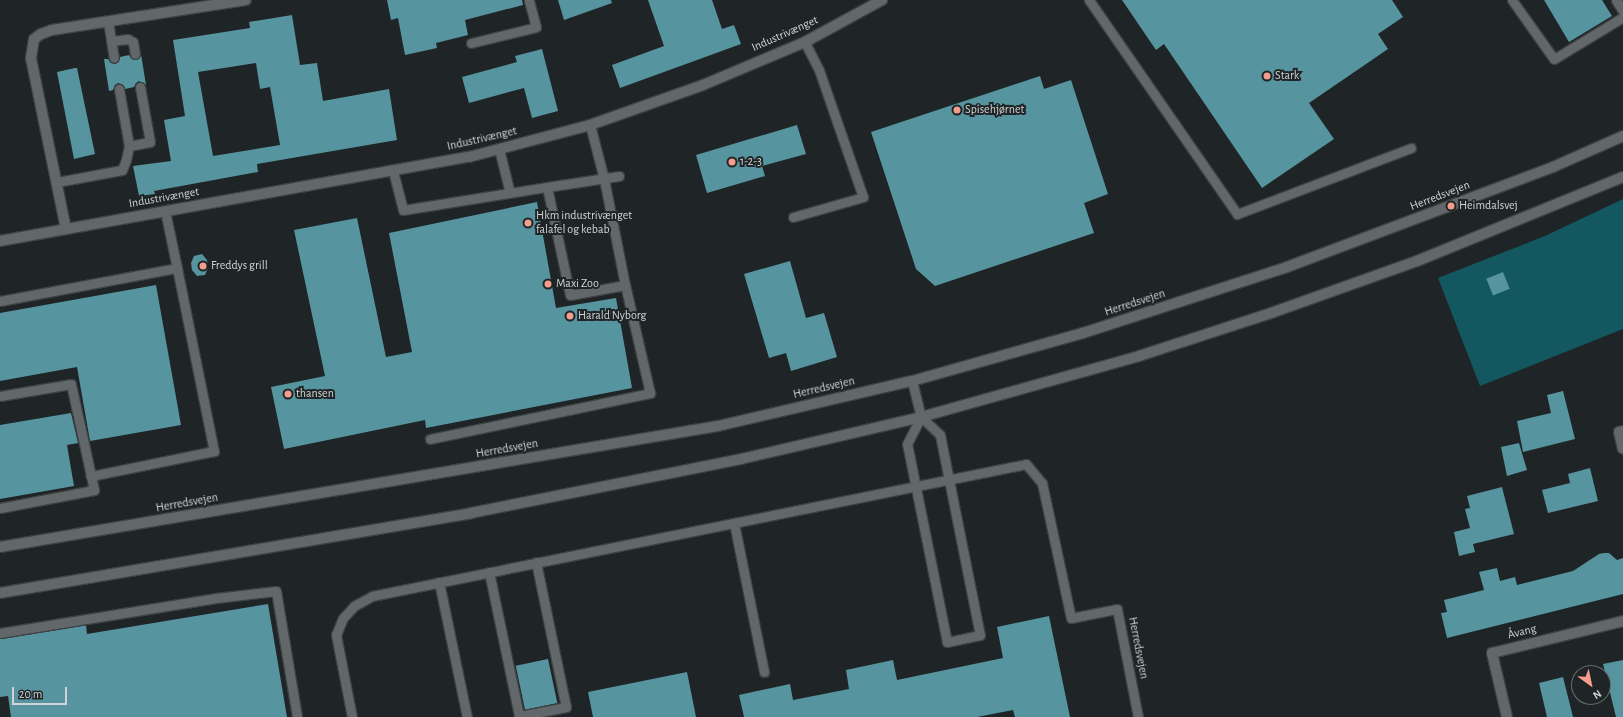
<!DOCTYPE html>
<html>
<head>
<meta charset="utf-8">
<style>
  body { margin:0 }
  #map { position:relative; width:1623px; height:717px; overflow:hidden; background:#1f2526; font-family:"Alegreya Sans",sans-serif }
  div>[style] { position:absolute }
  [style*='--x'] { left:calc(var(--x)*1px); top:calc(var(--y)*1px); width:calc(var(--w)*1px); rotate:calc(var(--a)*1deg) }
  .forest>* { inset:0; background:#135761 }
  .building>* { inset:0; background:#56949f; transform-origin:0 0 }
  .roads { filter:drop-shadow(1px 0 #3d4142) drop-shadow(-1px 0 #3d4142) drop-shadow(0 1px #3d4142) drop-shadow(0 -1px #3d4142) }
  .lane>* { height:9px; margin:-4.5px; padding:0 4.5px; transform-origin:4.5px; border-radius:4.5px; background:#626869 }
  .street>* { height:10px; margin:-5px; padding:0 5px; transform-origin:5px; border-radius:5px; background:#626869 }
  .secondary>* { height:10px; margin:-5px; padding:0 5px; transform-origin:5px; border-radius:5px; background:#626869 }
  .dots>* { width:11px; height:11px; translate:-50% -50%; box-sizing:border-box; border:2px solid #1f2526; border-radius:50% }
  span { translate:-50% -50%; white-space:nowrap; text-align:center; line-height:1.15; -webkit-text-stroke:4px #1f2526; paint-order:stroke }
  .street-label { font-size:12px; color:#d1d4d5 }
  .poi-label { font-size:12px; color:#d1d4d5 }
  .left { translate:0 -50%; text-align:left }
  .north { position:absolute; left:1571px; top:665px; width:40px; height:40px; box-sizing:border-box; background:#1f2526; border:1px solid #666b6c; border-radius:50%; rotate:147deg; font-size:11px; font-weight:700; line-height:16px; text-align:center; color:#d1d4d5 }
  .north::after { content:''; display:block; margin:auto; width:14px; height:18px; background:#f59d8d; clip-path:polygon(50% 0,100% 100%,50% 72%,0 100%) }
  .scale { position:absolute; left:12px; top:687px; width:55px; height:18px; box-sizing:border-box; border:2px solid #d1d4d5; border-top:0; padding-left:5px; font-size:12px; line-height:14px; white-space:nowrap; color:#d1d4d5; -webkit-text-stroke:3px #1f2526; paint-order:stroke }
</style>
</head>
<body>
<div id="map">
  <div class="forest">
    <div style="clip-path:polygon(1623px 199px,1623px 329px,1480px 386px,1438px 278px,1545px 236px)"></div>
  </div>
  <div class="building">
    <div style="clip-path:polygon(387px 0,522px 0,523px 5px,465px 20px,468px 35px,436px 43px,437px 48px,405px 55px,398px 18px,391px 20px)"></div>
    <div style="clip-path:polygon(558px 0,611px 0,612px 3px,564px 20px)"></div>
    <div style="clip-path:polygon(648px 0,712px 0,722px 29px,734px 25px,741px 44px,620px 88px,612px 65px,664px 46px)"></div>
    <div style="clip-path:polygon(1122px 0,1392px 0,1403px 17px,1378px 34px,1388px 49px,1309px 103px,1334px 139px,1262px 188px,1164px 44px,1156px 50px)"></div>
    <div style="clip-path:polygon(1544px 0,1602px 0,1612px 16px,1569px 42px)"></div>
    <div style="clip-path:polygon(evenodd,292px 15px,300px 65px,317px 63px,323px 101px,389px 89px,397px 140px,257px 164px,258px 172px,154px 191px,155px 194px,139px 196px,133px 166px,171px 161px,164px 120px,185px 116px,173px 40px,250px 28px,249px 22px,292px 15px,256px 63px,260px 89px,270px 87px,280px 145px,213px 156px,198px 72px,256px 63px)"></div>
    <div style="clip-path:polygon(542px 49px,558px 111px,532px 118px,524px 88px,469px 103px,462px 77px,517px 62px,515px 56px)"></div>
    <div style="clip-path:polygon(141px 54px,146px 85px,139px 81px,136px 83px,134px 87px,125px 89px,123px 85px,118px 83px,115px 85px,113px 90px,109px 91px,104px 59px,108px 59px,110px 62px,115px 64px,118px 62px,120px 57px,129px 55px,131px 58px,136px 60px,139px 58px)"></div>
    <div style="clip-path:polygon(75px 68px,77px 68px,95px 154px,74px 159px,57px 72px)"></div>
    <div style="clip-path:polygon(1040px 76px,1044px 89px,1071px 80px,1108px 194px,1084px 203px,1094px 233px,935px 286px,916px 269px,871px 132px)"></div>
    <div style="clip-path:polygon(797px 125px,806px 154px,762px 166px,765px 176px,707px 193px,696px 155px)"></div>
    <div style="clip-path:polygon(537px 202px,556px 308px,616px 298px,632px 388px,426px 428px,425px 420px,284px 449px,271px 387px,325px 376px,294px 230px,357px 218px,386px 357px,412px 352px,389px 233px)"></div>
    <div style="clip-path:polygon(202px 254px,207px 260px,208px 268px,205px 275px,197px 276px,192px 270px,191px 263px,194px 256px)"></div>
    <div style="clip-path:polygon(790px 261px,806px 318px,824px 313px,837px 357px,791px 371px,786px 353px,769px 358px,744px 274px)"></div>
    <div style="left:1503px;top:272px;width:18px;height:18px;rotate:68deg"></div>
    <div style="clip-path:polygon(156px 285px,181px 425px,90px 441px,77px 367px,0 381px,0 313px)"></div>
    <div style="clip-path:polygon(1563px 391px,1575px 439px,1523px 452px,1517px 421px,1551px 413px,1547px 395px)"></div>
    <div style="clip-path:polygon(71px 413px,78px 443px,67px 445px,74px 486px,0 499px,0 425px)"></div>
    <div style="clip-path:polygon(1519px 443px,1527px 470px,1507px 476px,1501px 447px)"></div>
    <div style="clip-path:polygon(1590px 468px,1598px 501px,1548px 513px,1542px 490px,1570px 483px,1568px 474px)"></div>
    <div style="clip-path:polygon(1502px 487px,1514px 534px,1473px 544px,1475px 552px,1459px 556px,1454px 532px,1470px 528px,1465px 509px,1470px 508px,1467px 496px)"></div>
    <div style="clip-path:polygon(1604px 553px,1609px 553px,1617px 560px,1623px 558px,1623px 594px,1447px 638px,1441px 613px,1447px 612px,1444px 600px,1484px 590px,1479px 572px,1497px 568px,1500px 581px,1515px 577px,1517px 585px,1573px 571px,1599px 554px)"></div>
    <div style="clip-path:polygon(268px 604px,287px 717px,11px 717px,8px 696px,0 697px,0 639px,86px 625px,87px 634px)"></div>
    <div style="clip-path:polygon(1049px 616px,1070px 717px,1015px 717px,1013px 710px,977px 717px,744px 717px,739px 695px,790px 684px,793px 700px,849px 689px,846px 670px,893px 660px,897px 680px,1003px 658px,997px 627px)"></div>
    <div style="left:548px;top:659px;width:45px;height:33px;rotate:78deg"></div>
    <div style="clip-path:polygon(1623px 660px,1623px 717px,1616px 717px,1603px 664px)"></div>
    <div style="clip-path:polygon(687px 672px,696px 717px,593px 717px,588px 692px)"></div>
    <div style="clip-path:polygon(1563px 677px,1573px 717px,1547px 717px,1539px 683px)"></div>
  </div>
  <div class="roads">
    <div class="lane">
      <div style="--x:1089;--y:0;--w:260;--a:55.3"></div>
      <div style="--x:1237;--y:214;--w:186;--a:-20.8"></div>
      <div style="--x:1512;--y:0;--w:72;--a:54.6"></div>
      <div style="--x:1554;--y:59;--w:81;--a:-31.3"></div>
      <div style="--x:1616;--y:0;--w:13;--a:58"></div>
      <div style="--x:108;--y:21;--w:37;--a:81"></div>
      <div style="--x:111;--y:41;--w:17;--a:-7"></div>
      <div style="--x:128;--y:39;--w:6;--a:31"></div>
      <div style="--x:133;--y:42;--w:12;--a:81"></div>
      <div style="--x:471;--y:43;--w:67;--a:-13.8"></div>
      <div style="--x:536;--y:27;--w:28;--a:-105"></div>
      <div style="--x:129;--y:146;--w:21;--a:-11"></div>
      <div style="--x:150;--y:142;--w:56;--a:-100.3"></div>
      <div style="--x:499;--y:149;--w:45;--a:76"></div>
      <div style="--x:393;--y:171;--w:40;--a:75.6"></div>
      <div style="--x:403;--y:210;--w:146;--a:-9.1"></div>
      <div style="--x:619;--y:176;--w:73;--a:171.3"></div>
      <div style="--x:547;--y:187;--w:110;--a:78"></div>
      <div style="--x:570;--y:295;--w:56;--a:-10.3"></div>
      <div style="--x:57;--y:182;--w:66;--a:-10.5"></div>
      <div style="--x:122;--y:170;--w:11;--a:-68"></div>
      <div style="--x:126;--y:160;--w:14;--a:-78"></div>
      <div style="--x:129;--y:146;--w:58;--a:-100"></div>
      <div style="--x:165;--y:211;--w:58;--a:78.1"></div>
      <div style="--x:793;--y:217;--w:73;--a:-15.9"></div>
      <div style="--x:863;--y:197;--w:134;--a:-109.1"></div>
      <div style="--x:819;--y:70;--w:31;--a:-117"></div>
      <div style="--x:0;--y:301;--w:180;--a:-10.6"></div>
      <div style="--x:177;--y:268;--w:187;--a:78.6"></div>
      <div style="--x:214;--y:451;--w:126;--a:168.5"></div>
      <div style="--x:91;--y:476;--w:94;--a:-102.3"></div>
      <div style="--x:71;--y:384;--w:72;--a:170.4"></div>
      <div style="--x:912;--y:381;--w:37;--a:76"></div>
      <div style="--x:921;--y:417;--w:26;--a:43"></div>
      <div style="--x:940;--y:435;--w:204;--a:78.7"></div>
      <div style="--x:980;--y:635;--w:34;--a:168"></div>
      <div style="--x:947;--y:642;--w:202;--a:-101.4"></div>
      <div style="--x:907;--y:444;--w:30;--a:-63"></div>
      <div style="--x:430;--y:439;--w:225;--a:-11.8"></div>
      <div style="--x:650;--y:393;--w:111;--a:-103"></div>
      <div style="--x:625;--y:285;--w:108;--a:-101.2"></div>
      <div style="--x:604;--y:179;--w:56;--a:-104.5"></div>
      <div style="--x:0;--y:508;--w:96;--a:-10.8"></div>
      <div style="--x:94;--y:490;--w:14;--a:-102"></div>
      <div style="--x:734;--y:523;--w:152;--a:78.6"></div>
      <div style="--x:489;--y:572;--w:147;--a:78.2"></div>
      <div style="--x:519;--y:716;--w:48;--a:-10.8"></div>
      <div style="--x:566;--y:707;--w:148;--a:-101.7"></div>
      <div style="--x:439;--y:582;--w:138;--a:78.3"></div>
      <div style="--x:0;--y:633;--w:219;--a:-9.2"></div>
      <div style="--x:216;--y:598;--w:60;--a:-6.7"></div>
      <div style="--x:276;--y:591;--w:128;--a:80.5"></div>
      <div style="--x:352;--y:717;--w:84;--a:-101"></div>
      <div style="--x:336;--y:635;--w:18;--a:-68"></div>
      <div style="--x:343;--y:618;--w:16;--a:-47"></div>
      <div style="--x:354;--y:606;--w:21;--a:-29"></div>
      <div style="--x:372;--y:596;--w:667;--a:-11.41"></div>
      <div style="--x:1026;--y:464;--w:25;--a:50"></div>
      <div style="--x:1042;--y:483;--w:138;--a:77.9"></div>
      <div style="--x:1071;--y:618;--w:47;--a:-11.1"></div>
      <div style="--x:1117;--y:609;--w:110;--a:79"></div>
    </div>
    <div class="street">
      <div style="--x:66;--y:229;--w:175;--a:-101.6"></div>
      <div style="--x:31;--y:58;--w:19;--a:-81"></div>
      <div style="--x:34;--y:39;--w:9;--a:-36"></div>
      <div style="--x:41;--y:34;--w:12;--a:-20"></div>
      <div style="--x:52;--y:30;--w:196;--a:-8.8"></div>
      <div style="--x:0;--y:241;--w:476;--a:-10.2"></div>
      <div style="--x:469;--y:157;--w:125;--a:-14.8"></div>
      <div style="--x:590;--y:125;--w:120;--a:-19.5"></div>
      <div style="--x:703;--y:85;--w:111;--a:-22.9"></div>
      <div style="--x:805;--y:42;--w:88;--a:-28.6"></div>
      <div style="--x:1623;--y:431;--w:4;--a:166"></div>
      <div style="--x:1619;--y:432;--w:17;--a:77"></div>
      <div style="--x:1507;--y:717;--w:66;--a:-103.2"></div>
      <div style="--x:1492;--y:653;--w:135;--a:-13.7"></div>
    </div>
    <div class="secondary">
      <div style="--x:0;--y:547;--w:728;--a:-9.57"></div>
      <div style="--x:718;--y:426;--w:199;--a:-13.1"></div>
      <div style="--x:912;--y:381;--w:178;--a:-15.7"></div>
      <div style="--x:1083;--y:333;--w:214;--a:-17.9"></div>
      <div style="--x:1287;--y:267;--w:284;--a:-20.6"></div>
      <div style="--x:1553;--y:167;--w:77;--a:-23.9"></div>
      <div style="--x:0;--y:593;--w:478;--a:-9.6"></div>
      <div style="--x:471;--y:513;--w:275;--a:-11.3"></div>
      <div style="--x:741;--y:459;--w:185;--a:-13.1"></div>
      <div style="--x:921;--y:417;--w:226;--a:-15.6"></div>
      <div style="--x:1139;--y:356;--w:139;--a:-18"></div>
      <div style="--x:1271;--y:313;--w:155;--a:-19.6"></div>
      <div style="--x:1417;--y:261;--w:222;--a:-22.2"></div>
    </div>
  </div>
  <div class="dots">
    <div style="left:1267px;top:76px;background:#f59d8d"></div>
    <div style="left:957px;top:110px;background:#f59d8d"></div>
    <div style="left:732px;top:162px;background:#f59d8d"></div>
    <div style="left:1451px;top:206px;background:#f59d8d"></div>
    <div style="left:528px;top:223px;background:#f59d8d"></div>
    <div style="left:203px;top:266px;background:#f59d8d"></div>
    <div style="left:548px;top:284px;background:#f59d8d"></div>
    <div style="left:570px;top:316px;background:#f59d8d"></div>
    <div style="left:288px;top:394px;background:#f59d8d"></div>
  </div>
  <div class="street-label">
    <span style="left:785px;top:34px;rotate:-24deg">Industrivænget</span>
    <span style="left:482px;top:139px;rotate:-13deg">Industrivænget</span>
    <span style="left:1440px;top:196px;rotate:-21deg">Herredsvejen</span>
    <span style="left:164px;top:198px;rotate:-10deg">Industrivænget</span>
    <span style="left:1135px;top:303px;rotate:-18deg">Herredsvejen</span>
    <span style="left:824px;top:388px;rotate:-13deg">Herredsvejen</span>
    <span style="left:507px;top:449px;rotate:-10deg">Herredsvejen</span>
    <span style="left:187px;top:503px;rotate:-10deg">Herredsvejen</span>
    <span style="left:1522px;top:632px;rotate:-14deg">Åvang</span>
    <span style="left:1138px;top:648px;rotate:79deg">Herredsvejen</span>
  </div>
  <div class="poi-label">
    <span class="left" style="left:1275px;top:76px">Stark</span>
    <span class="left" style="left:965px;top:110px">Spisehjørnet</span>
    <span class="left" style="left:740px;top:162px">1-2-3</span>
    <span class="left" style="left:1459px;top:206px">Heimdalsvej</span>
    <span class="left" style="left:536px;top:223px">Hkm industrivænget<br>falafel og kebab</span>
    <span class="left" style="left:211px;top:266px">Freddys grill</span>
    <span class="left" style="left:556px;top:284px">Maxi Zoo</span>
    <span class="left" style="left:578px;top:316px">Harald Nyborg</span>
    <span class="left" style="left:296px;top:394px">thansen</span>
  </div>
  <div class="north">N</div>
  <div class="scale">20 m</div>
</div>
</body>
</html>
